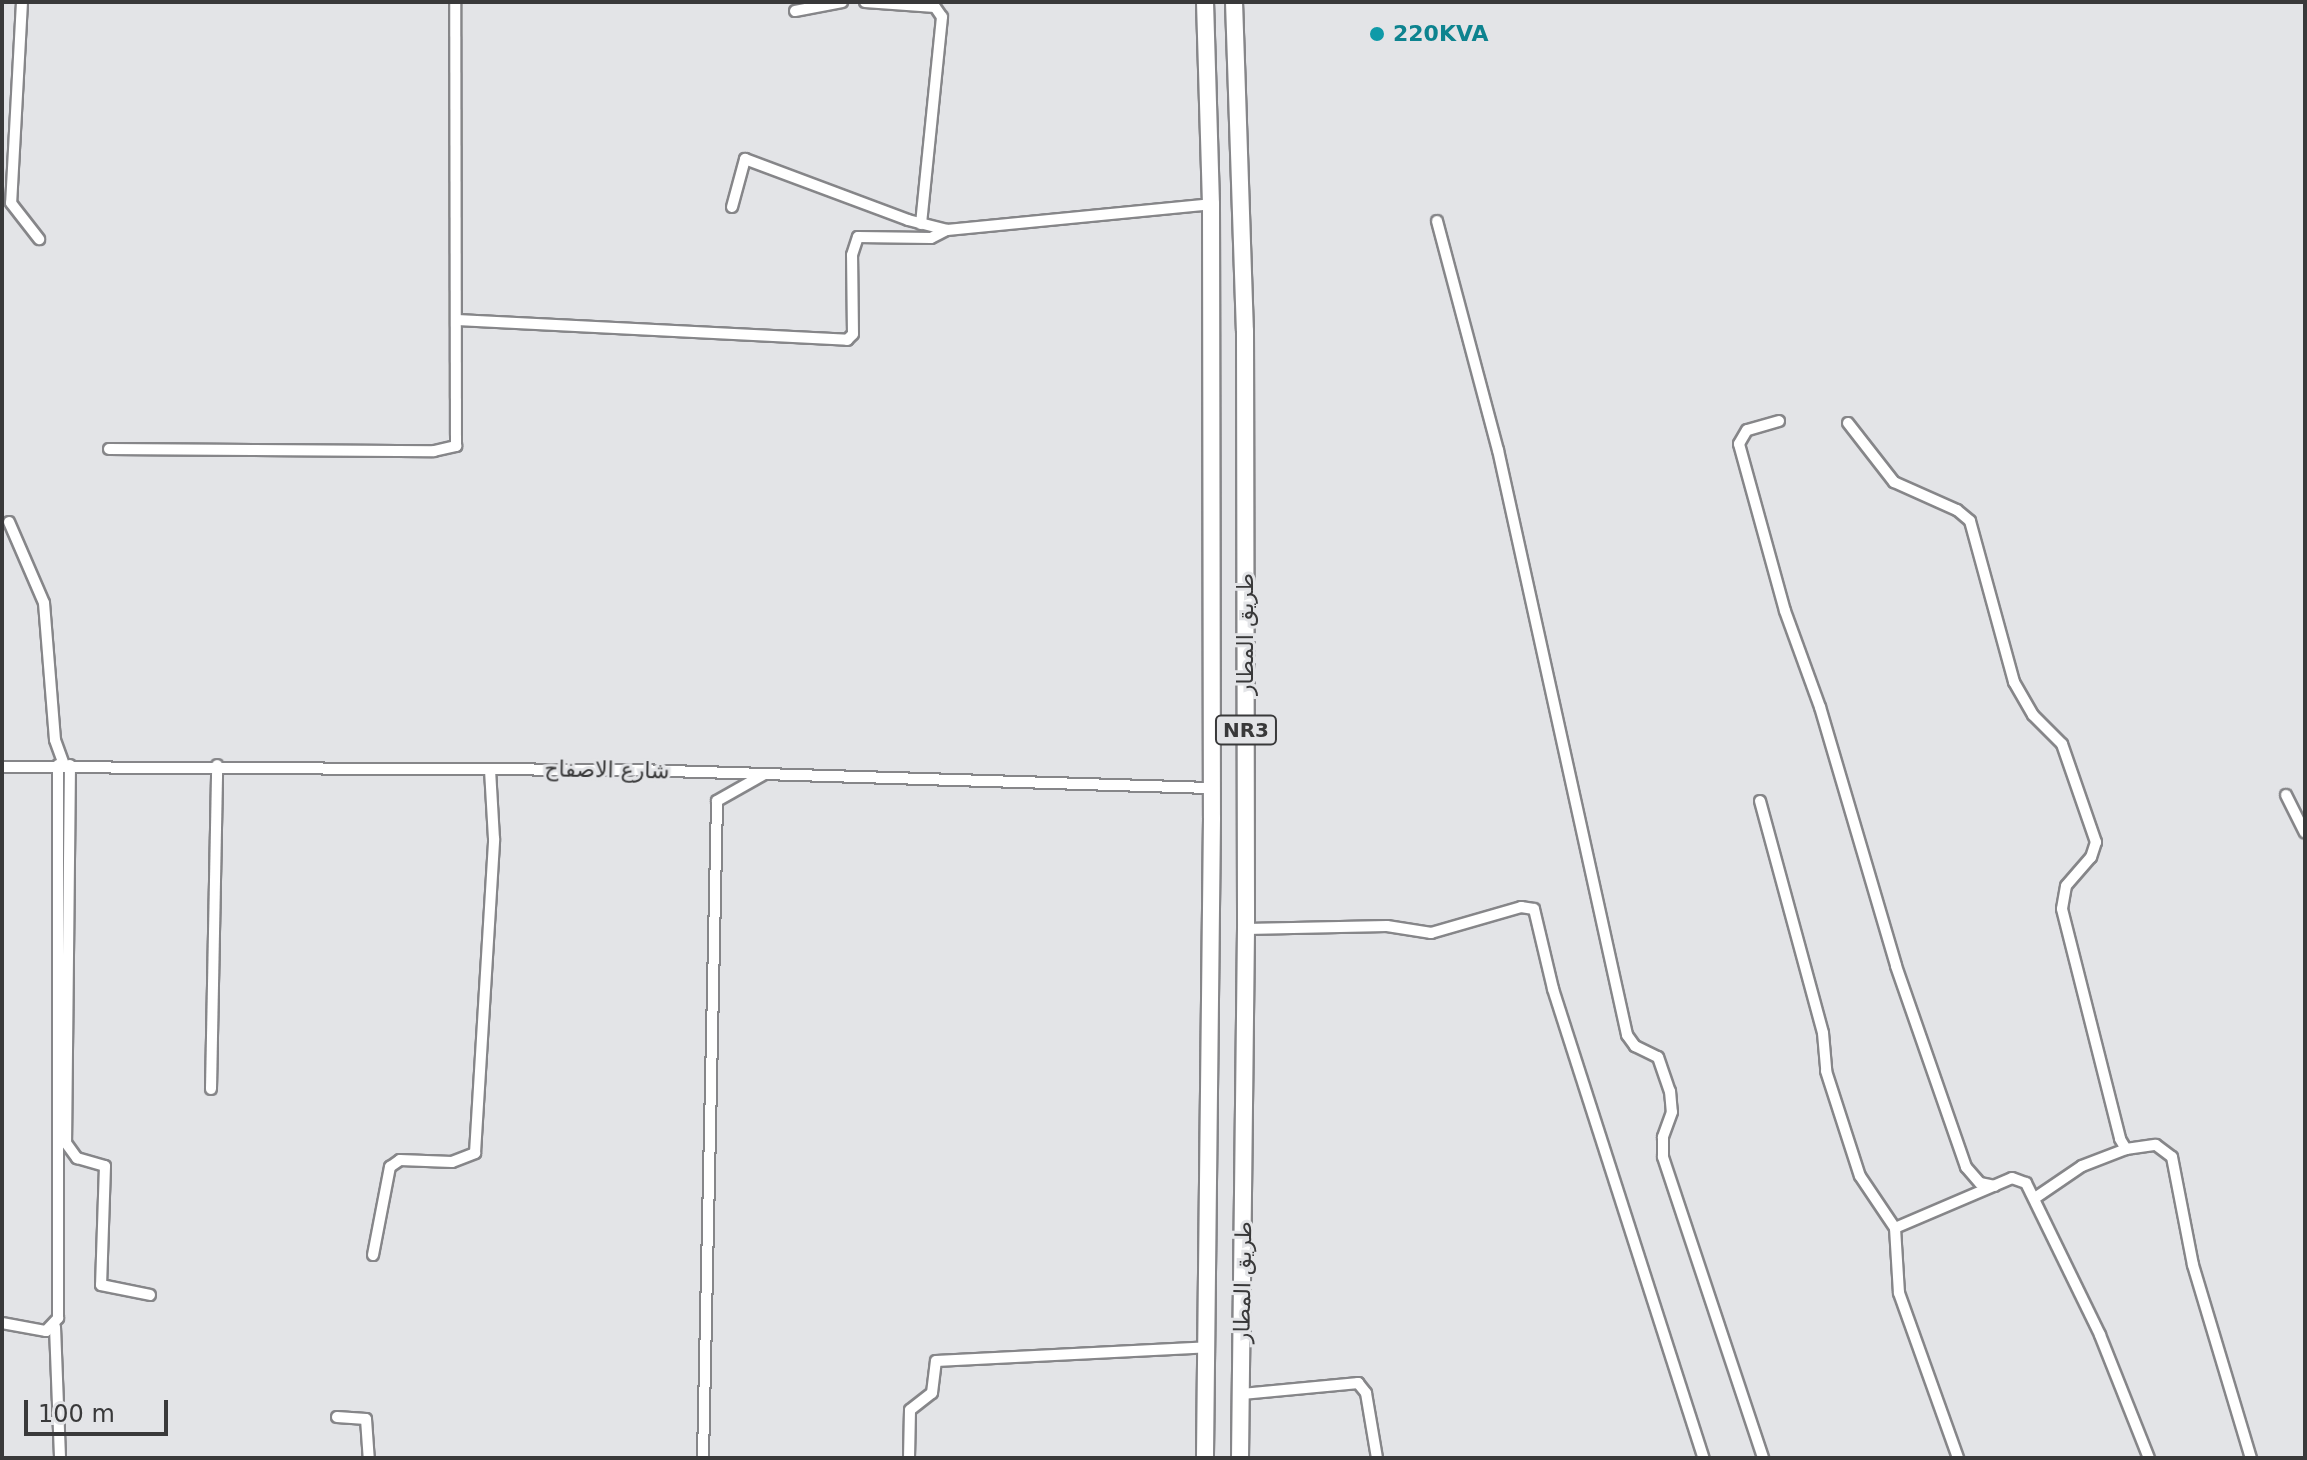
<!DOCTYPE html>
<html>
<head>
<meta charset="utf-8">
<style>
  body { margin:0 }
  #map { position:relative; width:2307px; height:1460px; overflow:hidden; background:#e3e4e7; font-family:"DejaVu Sans","Noto Sans Arabic",sans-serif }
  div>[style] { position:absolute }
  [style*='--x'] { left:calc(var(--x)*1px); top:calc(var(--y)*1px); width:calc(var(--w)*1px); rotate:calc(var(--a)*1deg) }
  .roads { filter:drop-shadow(2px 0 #868689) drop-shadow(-2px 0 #868689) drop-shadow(0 2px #868689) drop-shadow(0 -2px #868689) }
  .minor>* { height:10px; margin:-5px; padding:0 5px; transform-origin:5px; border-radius:5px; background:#fff }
  .highway>* { height:16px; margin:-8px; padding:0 8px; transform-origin:8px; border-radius:8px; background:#fff }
  .dots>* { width:22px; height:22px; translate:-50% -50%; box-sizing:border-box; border:4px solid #e3e4e7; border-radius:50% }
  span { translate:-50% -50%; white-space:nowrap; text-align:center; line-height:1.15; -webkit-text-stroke:6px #e3e4e7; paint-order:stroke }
  .shield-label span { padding:2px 6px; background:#e3e4e7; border:2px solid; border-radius:6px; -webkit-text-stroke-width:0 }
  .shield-label { font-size:20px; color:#39393a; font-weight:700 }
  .culture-label { font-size:22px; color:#0d838f; font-weight:700 }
  .left { translate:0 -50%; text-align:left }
  .street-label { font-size:22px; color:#39393a }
  .frame { position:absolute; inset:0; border:4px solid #39393a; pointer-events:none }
  .scale { position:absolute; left:24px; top:1400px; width:144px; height:36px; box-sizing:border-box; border:4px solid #39393a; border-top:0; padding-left:10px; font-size:24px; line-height:28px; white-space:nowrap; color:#39393a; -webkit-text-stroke:6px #e3e4e7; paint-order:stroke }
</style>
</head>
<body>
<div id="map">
  <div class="roads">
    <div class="minor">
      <div style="--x:22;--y:2;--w:201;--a:93.1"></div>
      <div style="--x:11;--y:203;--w:46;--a:52.1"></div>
      <div style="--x:865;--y:2;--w:70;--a:4.1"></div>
      <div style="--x:935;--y:7;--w:12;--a:55"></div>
      <div style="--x:942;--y:17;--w:208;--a:95.8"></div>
      <div style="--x:795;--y:11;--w:48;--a:-10.8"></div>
      <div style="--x:732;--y:207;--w:50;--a:-74.8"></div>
      <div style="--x:745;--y:159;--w:174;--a:20.5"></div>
      <div style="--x:908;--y:220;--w:40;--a:14.4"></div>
      <div style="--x:1437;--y:221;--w:237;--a:75.1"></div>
      <div style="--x:1498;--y:450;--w:599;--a:77.56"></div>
      <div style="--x:1627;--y:1035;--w:14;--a:54"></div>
      <div style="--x:1635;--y:1046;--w:25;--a:26"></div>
      <div style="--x:1658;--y:1057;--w:36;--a:71"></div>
      <div style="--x:1670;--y:1091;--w:21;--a:85"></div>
      <div style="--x:1672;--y:1112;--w:27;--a:110"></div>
      <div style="--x:1663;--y:1137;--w:20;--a:90"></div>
      <div style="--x:1663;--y:1157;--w:317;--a:71.6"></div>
      <div style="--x:457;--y:320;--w:391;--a:2.9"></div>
      <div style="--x:847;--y:340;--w:8;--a:-45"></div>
      <div style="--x:853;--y:334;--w:79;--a:-90.7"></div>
      <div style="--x:852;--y:255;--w:19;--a:-72"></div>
      <div style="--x:858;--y:237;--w:73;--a:0.8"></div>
      <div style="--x:931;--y:238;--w:18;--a:-27"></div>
      <div style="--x:947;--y:230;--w:265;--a:-5.6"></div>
      <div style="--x:1779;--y:421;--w:33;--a:164"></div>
      <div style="--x:1747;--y:430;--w:16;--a:120"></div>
      <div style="--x:1739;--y:444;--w:173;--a:74.6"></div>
      <div style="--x:1785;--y:611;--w:102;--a:70"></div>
      <div style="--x:1820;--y:707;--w:270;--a:73.6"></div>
      <div style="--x:1896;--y:966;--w:213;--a:70.8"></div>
      <div style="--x:1966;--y:1167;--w:21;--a:49"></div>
      <div style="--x:1980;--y:1183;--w:15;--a:11"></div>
      <div style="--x:1848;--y:423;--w:75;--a:52.1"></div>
      <div style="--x:1894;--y:482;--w:69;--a:24"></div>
      <div style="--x:1957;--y:510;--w:17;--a:40"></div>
      <div style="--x:1970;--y:521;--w:167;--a:74.7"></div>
      <div style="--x:2014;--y:682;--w:38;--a:60"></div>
      <div style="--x:2033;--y:715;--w:41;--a:45"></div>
      <div style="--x:2062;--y:744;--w:104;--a:70.9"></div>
      <div style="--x:2096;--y:842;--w:16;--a:108"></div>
      <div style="--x:2091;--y:857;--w:38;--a:131"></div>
      <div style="--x:2066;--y:886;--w:23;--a:100"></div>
      <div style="--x:2062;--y:909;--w:237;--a:75.8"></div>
      <div style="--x:2120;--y:1139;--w:12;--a:59"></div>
      <div style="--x:2126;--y:1149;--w:30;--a:-8"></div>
      <div style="--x:2156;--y:1145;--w:20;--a:37"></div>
      <div style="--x:2172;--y:1157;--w:110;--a:79"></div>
      <div style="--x:2193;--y:1265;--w:202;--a:73.3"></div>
      <div style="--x:109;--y:449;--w:325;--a:0.4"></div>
      <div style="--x:434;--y:451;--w:23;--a:-13"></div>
      <div style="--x:456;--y:446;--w:444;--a:-90.1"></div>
      <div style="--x:9;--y:522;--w:88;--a:66.6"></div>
      <div style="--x:44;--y:603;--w:137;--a:85.4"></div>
      <div style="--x:55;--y:740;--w:27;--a:70"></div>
      <div style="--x:70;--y:765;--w:378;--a:90.6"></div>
      <div style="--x:66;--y:1143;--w:19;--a:54"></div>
      <div style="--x:77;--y:1158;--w:29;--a:16"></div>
      <div style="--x:105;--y:1166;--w:119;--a:91.9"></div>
      <div style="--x:101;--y:1285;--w:50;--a:11.5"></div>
      <div style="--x:2;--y:767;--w:635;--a:0.27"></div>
      <div style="--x:637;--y:770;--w:574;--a:1.8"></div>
      <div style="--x:2286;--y:795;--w:42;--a:63.4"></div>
      <div style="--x:1760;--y:801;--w:240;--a:74.8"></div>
      <div style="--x:1823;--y:1033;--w:38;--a:85"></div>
      <div style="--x:1826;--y:1071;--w:110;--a:72.1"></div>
      <div style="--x:1860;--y:1176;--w:63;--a:56.1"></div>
      <div style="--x:1895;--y:1228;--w:65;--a:86.5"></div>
      <div style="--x:1899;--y:1293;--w:175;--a:70.3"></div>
      <div style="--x:1246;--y:929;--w:141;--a:-1.2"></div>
      <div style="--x:1387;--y:926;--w:45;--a:9"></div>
      <div style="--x:1431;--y:933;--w:94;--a:-16.1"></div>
      <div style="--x:1521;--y:907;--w:13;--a:9"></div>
      <div style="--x:1534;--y:909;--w:82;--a:76.6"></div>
      <div style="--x:1553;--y:989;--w:493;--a:72.2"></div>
      <div style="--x:211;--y:1089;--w:324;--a:-88.9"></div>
      <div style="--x:2035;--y:1198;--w:57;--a:-34.2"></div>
      <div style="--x:2082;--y:1166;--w:47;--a:-21.1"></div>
      <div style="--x:1895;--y:1228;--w:127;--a:-23.1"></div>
      <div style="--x:2012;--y:1178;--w:15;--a:20"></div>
      <div style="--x:2026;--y:1183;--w:169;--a:64"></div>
      <div style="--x:2100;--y:1335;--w:132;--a:68.3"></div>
      <div style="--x:373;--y:1255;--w:90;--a:-79.1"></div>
      <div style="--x:390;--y:1167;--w:12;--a:-35"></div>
      <div style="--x:400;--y:1160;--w:52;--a:2.2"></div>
      <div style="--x:452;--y:1162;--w:25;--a:-21"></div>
      <div style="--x:475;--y:1153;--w:315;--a:-86.5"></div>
      <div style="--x:494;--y:839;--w:70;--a:-93.3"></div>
      <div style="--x:2;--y:1323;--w:45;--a:10.3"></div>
      <div style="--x:46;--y:1331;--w:18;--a:-47"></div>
      <div style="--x:58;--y:1318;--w:553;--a:-90"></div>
      <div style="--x:55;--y:1327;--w:131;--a:87.8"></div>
      <div style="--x:1242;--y:1394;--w:117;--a:-5.4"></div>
      <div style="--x:1358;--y:1383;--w:13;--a:51"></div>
      <div style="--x:1366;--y:1393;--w:66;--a:80.4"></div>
      <div style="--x:337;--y:1417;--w:29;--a:4"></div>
      <div style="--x:366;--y:1419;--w:39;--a:86"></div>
      <div style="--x:703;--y:1458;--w:657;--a:-88.78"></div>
      <div style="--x:717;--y:801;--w:53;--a:-29.5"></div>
      <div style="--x:909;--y:1458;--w:48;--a:-88.8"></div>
      <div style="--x:910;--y:1410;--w:28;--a:-38"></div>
      <div style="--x:932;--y:1393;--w:32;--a:-83"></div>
      <div style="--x:936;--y:1361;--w:272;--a:-2.9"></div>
    </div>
    <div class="highway">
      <div style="--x:1205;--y:2;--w:202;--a:88.3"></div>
      <div style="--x:1211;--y:204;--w:614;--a:89.91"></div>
      <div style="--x:1212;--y:818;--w:640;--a:90.63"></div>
      <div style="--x:1234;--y:2;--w:329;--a:88.1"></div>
      <div style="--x:1245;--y:331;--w:598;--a:89.9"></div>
      <div style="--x:1246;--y:929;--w:529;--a:90.65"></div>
    </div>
  </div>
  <div class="dots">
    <div style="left:1377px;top:34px;background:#0f9aa8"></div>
  </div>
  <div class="shield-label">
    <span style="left:1246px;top:730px">NR3</span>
  </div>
  <div class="culture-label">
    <span class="left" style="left:1393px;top:34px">220KVA</span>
  </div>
  <div class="street-label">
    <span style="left:1246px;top:634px;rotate:-90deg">طريق المطار</span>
    <span style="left:607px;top:770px;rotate:1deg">شارع الاصفاح</span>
    <span style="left:1243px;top:1282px;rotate:-89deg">طريق المطار</span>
  </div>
  <div class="frame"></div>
  <div class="scale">100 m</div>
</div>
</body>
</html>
